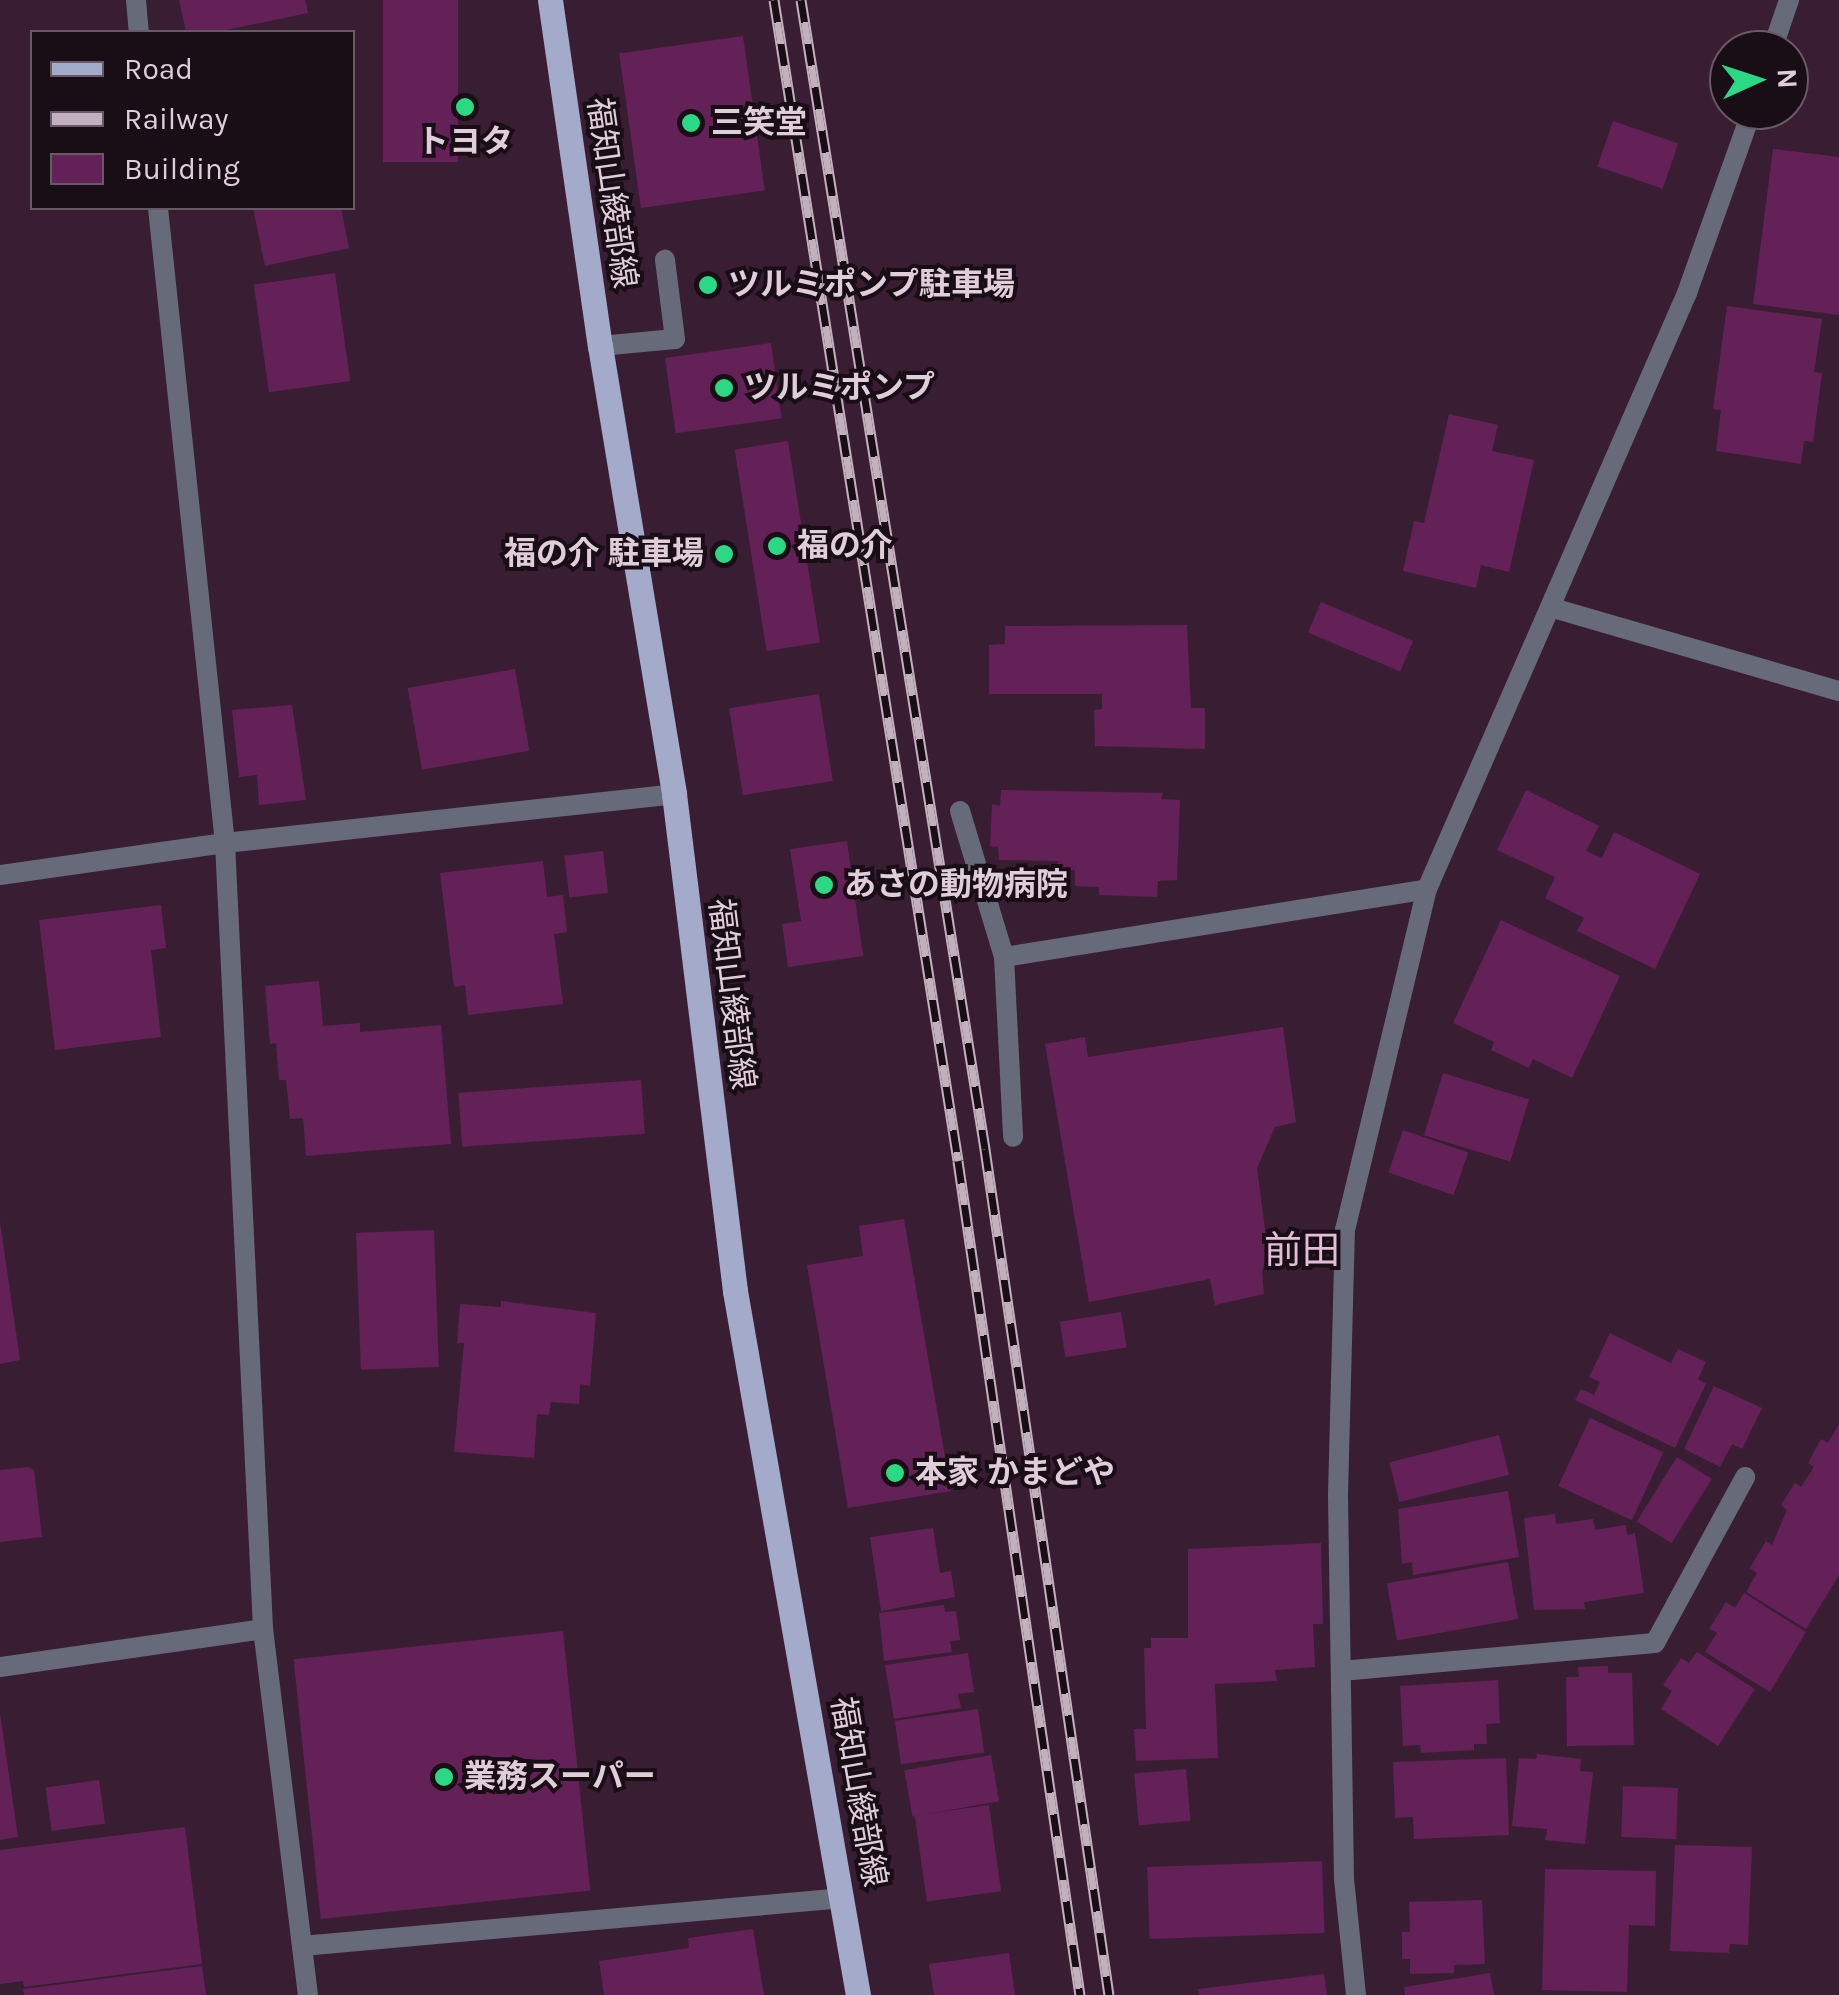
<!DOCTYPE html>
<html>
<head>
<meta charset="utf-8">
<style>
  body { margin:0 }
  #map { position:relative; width:1839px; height:1995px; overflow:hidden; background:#391e33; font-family:Karla,"Noto Sans JP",sans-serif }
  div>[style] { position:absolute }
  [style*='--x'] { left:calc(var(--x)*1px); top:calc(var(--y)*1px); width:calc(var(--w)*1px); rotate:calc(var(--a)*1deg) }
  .building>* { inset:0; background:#632157; transform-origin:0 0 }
  .service>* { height:20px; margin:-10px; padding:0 10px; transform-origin:10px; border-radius:10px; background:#676a79 }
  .minor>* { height:20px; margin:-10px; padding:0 10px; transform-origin:10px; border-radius:10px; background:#676a79 }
  .primary>* { height:25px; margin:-12.5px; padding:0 12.5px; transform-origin:12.5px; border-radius:12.5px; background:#a4aac9 }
  .rail>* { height:11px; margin-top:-5.5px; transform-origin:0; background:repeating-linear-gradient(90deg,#190d16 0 22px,#c3b0be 0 44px); box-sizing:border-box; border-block:2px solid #c3b0be }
  .dots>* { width:28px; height:28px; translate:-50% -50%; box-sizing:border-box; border:5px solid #190d16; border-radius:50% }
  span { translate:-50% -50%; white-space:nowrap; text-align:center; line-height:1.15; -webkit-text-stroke:8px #190d16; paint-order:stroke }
  .poi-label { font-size:32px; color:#dfcdda; font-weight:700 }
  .left { translate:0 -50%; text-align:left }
  .right { translate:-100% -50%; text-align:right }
  .street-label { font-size:32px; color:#dfcdda }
  .quarter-label { font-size:38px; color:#e1bdd7 }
  .legend { position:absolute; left:30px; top:30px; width:325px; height:180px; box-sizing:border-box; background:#190d16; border:2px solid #685a64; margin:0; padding:12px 18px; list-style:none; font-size:30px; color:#dfcdda }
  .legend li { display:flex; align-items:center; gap:20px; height:50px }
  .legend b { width:50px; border:2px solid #685a64 }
  .north { position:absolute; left:1709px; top:30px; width:100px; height:100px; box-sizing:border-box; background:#190d16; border:2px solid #685a64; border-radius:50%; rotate:87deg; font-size:28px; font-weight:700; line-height:40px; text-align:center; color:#dfcdda }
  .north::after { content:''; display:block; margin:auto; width:35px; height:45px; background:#2bd884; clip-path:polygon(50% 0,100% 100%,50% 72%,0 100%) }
</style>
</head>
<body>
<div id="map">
  <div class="building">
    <div style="clip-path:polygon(179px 0,305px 0,308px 13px,216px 32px,186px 32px)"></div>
    <div style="left:383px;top:0;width:75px;height:162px"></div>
    <div style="left:743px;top:36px;width:156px;height:125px;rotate:82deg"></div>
    <div style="left:1613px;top:121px;width:69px;height:48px;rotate:19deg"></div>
    <div style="clip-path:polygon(1773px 149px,1839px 157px,1839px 315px,1753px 304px)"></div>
    <div style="clip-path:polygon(253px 208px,341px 208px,349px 248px,265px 266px)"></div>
    <div style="left:335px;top:273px;width:109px;height:82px;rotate:82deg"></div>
    <div style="clip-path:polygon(1727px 306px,1822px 319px,1814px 372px,1822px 373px,1813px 442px,1804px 441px,1801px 464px,1716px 451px,1721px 410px,1713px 409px)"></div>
    <div style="left:771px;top:343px;width:76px;height:107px;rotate:82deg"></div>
    <div style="clip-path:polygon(1449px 414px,1498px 425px,1492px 451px,1534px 460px,1509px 572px,1481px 565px,1476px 588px,1403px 571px,1414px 521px,1424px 523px)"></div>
    <div style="left:788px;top:441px;width:204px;height:54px;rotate:81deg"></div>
    <div style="left:1321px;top:602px;width:100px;height:33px;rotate:23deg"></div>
    <div style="clip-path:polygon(1187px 625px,1191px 708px,1205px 708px,1205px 749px,1095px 746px,1094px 710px,1102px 709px,1102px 694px,989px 694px,989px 645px,1005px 644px,1005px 626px)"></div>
    <div style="left:515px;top:669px;width:83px;height:109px;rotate:80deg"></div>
    <div style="left:819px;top:694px;width:88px;height:91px;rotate:81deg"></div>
    <div style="clip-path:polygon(292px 705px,306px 800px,259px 805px,257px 775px,239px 777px,232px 710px)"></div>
    <div style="clip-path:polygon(1001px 790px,1163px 793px,1161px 799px,1180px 800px,1177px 880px,1158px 881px,1157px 897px,1099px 895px,1099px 887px,1075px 886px,1075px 870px,1057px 869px,1058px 861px,999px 860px,998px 847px,990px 846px,992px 804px,1000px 806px)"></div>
    <div style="clip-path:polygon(1526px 790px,1599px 826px,1586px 851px,1602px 858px,1614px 832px,1700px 874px,1655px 969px,1577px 931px,1584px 918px,1545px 898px,1555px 877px,1497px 850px)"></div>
    <div style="clip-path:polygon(847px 841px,863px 956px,788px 967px,782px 924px,801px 921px,790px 849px)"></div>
    <div style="left:603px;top:851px;width:42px;height:39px;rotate:83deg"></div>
    <div style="clip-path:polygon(543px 861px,547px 897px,563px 895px,567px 932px,554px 934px,563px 1004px,468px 1015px,465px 985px,454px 987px,440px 873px)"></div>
    <div style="clip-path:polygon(161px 905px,166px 948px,151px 950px,161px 1037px,55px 1050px,39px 920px)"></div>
    <div style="clip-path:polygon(1501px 920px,1620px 976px,1572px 1078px,1533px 1059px,1529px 1068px,1491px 1050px,1494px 1042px,1453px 1023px)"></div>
    <div style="clip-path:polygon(319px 981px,323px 1026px,360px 1023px,360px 1032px,441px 1025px,451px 1144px,306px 1156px,303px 1118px,290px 1119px,286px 1080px,279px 1080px,276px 1043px,270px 1044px,265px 986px)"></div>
    <div style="clip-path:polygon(1283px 1027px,1296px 1122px,1275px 1127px,1257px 1168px,1268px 1252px,1262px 1272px,1264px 1294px,1215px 1305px,1210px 1279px,1089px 1302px,1045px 1044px,1085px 1037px,1088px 1057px)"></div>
    <div style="left:1443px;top:1073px;width:90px;height:65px;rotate:17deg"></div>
    <div style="left:641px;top:1080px;width:54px;height:183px;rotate:86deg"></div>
    <div style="left:1403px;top:1130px;width:69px;height:45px;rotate:19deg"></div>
    <div style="clip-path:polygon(904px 1219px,951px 1491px,848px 1508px,807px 1265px,863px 1256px,859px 1226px)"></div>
    <div style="clip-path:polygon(0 1222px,20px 1360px,0 1364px)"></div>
    <div style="left:434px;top:1230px;width:137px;height:78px;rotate:88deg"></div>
    <div style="clip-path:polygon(501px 1301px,596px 1313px,590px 1386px,580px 1384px,579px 1404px,551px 1402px,549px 1415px,537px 1414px,534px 1458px,454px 1452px,464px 1343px,457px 1343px,460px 1304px,501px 1307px)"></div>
    <div style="left:1121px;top:1312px;width:36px;height:62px;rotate:81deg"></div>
    <div style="clip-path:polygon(1610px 1333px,1671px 1363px,1678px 1349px,1706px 1362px,1698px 1379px,1706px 1384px,1675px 1448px,1575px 1400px,1581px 1389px,1594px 1395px,1600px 1382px,1589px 1377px)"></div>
    <div style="clip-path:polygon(1714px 1386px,1762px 1408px,1742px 1449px,1732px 1444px,1720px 1467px,1684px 1449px)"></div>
    <div style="left:1590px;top:1418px;width:81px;height:75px;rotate:25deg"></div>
    <div style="clip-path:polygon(1839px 1424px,1839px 1575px,1806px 1629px,1746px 1592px,1757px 1573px,1750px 1568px,1766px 1541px,1772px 1545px,1787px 1510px,1781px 1505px,1795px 1483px,1801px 1487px,1814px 1467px,1808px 1463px,1821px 1439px,1828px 1443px)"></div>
    <div style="left:1499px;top:1435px;width:41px;height:113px;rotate:76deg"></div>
    <div style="left:1677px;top:1457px;width:41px;height:76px;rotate:32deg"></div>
    <div style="clip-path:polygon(29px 1467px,34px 1470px,42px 1537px,0 1542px,0 1470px)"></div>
    <div style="clip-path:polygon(1508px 1491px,1519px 1557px,1413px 1575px,1412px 1562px,1402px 1564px,1398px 1509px)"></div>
    <div style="clip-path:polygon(1555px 1514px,1556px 1524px,1593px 1519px,1595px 1530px,1626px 1525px,1627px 1535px,1635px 1533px,1644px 1593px,1584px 1602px,1585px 1609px,1534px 1610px,1524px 1518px)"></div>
    <div style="clip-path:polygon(933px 1528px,940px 1573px,951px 1571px,955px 1597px,881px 1611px,870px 1537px)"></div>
    <div style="clip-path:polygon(1321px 1543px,1323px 1624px,1313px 1624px,1315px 1667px,1275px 1670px,1277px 1681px,1215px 1684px,1218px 1758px,1136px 1761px,1134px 1729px,1146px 1729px,1144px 1648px,1151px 1648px,1151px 1638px,1188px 1638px,1188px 1549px)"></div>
    <div style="left:1508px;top:1562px;width:58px;height:123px;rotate:80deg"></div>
    <div style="clip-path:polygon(1744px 1593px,1806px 1632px,1770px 1692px,1705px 1652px,1717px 1633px,1709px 1629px,1726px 1602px,1735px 1608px)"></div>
    <div style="clip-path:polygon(944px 1605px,945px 1612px,956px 1611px,960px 1640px,950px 1641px,952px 1652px,884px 1661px,879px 1613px)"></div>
    <div style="left:563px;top:1631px;width:261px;height:271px;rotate:84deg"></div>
    <div style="clip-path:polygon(1697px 1652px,1755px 1689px,1718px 1746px,1661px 1709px,1672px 1691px,1663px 1685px,1681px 1658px,1689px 1663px)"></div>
    <div style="clip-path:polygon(968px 1653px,974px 1692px,958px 1694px,961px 1708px,894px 1719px,885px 1665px)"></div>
    <div style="clip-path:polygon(1608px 1666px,1608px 1673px,1632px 1673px,1634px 1745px,1567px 1746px,1566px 1677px,1579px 1677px,1578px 1667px)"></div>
    <div style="clip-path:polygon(1498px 1680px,1500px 1723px,1486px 1724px,1487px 1744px,1474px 1744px,1474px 1750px,1421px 1753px,1420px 1745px,1403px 1746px,1400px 1686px)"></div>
    <div style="left:978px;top:1709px;width:44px;height:84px;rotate:82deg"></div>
    <div style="clip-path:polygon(0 1713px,18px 1837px,0 1840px)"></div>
    <div style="clip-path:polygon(1537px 1754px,1581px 1759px,1580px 1771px,1593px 1772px,1585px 1844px,1545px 1840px,1547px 1829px,1512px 1826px,1519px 1758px,1536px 1759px)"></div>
    <div style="left:991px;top:1755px;width:47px;height:88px;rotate:80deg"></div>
    <div style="clip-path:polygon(1506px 1758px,1509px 1835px,1414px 1839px,1413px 1817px,1395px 1818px,1393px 1762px)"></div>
    <div style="left:1186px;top:1769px;width:52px;height:52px;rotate:85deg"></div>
    <div style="left:99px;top:1780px;width:44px;height:54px;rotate:82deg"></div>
    <div style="left:1623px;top:1786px;width:55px;height:51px;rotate:2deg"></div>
    <div style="left:989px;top:1805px;width:87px;height:75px;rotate:82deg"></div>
    <div style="clip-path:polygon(185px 1827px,202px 1964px,24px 1987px,23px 1981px,0 1984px,0 1850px)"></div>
    <div style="clip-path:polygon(1675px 1845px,1752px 1847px,1748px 1945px,1730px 1944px,1729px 1953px,1670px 1951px)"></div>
    <div style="left:1322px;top:1861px;width:72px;height:175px;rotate:88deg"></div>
    <div style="clip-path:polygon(1545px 1869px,1656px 1871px,1655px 1926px,1629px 1925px,1627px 1992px,1542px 1990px)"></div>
    <div style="clip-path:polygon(1482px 1900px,1485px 1964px,1454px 1965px,1454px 1973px,1410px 1974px,1410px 1959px,1402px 1959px,1402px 1932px,1410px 1932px,1409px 1902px)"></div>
    <div style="clip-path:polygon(753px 1929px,764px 1995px,604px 1995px,599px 1961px,689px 1948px,688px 1938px)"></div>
    <div style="clip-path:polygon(1009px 1953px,1015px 1995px,934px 1995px,929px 1964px)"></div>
    <div style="clip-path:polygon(202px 1966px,206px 1995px,24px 1995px,23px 1989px)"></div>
    <div style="clip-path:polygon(1490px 1973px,1494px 1995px,1405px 1995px,1404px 1987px)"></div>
    <div style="clip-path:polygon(1324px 1974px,1327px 1995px,1199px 1995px,1198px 1989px)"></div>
  </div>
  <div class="service">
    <div style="--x:600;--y:346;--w:75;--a:-5.3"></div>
    <div style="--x:675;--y:339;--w:80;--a:-97.2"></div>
  </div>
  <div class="minor">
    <div style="--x:136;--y:0;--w:32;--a:85"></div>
    <div style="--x:1772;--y:50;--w:53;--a:-71.2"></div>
    <div style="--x:158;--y:208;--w:639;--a:83.98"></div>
    <div style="--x:225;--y:843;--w:787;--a:87.23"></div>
    <div style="--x:263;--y:1629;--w:369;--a:83"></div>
    <div style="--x:1553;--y:608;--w:298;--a:16.2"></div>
    <div style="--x:960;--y:811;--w:152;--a:73.2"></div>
    <div style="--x:1004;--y:957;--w:180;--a:87.1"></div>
    <div style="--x:0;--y:875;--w:227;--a:-8.1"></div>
    <div style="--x:225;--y:843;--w:452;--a:-6.2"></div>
    <div style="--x:1004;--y:957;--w:428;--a:-9.1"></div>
    <div style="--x:0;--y:1667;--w:266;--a:-8.2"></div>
    <div style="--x:1341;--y:1671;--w:315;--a:-5.1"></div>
    <div style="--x:1655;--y:1643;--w:189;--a:-61.5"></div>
    <div style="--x:302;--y:1946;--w:544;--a:-5.06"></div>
    <div style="--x:1356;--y:1995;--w:117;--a:-95.9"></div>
    <div style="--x:1344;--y:1879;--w:385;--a:-90.9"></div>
    <div style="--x:1338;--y:1494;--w:264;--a:-88.5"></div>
    <div style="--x:1345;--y:1230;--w:351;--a:-76.5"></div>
    <div style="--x:1427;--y:889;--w:650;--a:-66.43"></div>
    <div style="--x:1687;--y:293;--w:194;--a:-70.4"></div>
  </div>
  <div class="primary">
    <div style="--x:550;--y:0;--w:350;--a:81.8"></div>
    <div style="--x:600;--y:346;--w:454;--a:80.6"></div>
    <div style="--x:674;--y:794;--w:501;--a:83"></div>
    <div style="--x:735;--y:1291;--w:715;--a:80.09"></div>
  </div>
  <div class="rail">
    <div style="--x:774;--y:0;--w:1175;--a:80.99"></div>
    <div style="--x:958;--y:1161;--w:843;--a:81.68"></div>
    <div style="--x:801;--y:0;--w:1164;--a:80.9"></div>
    <div style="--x:985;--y:1149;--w:855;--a:81.66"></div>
  </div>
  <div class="dots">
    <div style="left:465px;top:107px;background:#2bd884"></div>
    <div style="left:691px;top:123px;background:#2bd884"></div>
    <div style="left:708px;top:285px;background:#2bd884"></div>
    <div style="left:724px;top:388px;background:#2bd884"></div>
    <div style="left:777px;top:546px;background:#2bd884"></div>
    <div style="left:724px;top:554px;background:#2bd884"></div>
    <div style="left:824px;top:885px;background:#2bd884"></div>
    <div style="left:895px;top:1473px;background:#2bd884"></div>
    <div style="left:444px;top:1777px;background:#2bd884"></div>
  </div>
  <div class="poi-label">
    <span class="left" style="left:711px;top:123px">三笑堂</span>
    <span style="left:465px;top:142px">トヨタ</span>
    <span class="left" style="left:728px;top:285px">ツルミポンプ駐車場</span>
    <span class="left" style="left:744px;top:388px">ツルミポンプ</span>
    <span class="left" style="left:797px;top:546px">福の介</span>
    <span class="right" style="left:704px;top:554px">福の介 駐車場</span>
    <span class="left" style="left:844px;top:885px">あさの動物病院</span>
    <span class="left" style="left:915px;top:1473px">本家 かまどや</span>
    <span class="left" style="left:464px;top:1777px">業務スーパー</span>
  </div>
  <div class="street-label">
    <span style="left:611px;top:193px;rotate:82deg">福知山綾部線</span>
    <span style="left:731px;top:994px;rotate:83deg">福知山綾部線</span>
    <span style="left:858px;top:1792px;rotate:80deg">福知山綾部線</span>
  </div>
  <div class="quarter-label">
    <span style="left:1302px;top:1251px">前田</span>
  </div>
  <ul class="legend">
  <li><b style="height:12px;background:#a4aac9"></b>Road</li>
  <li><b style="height:12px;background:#c3b0be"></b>Railway</li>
  <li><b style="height:28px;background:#632157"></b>Building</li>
  </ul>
  <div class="north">N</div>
</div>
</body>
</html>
